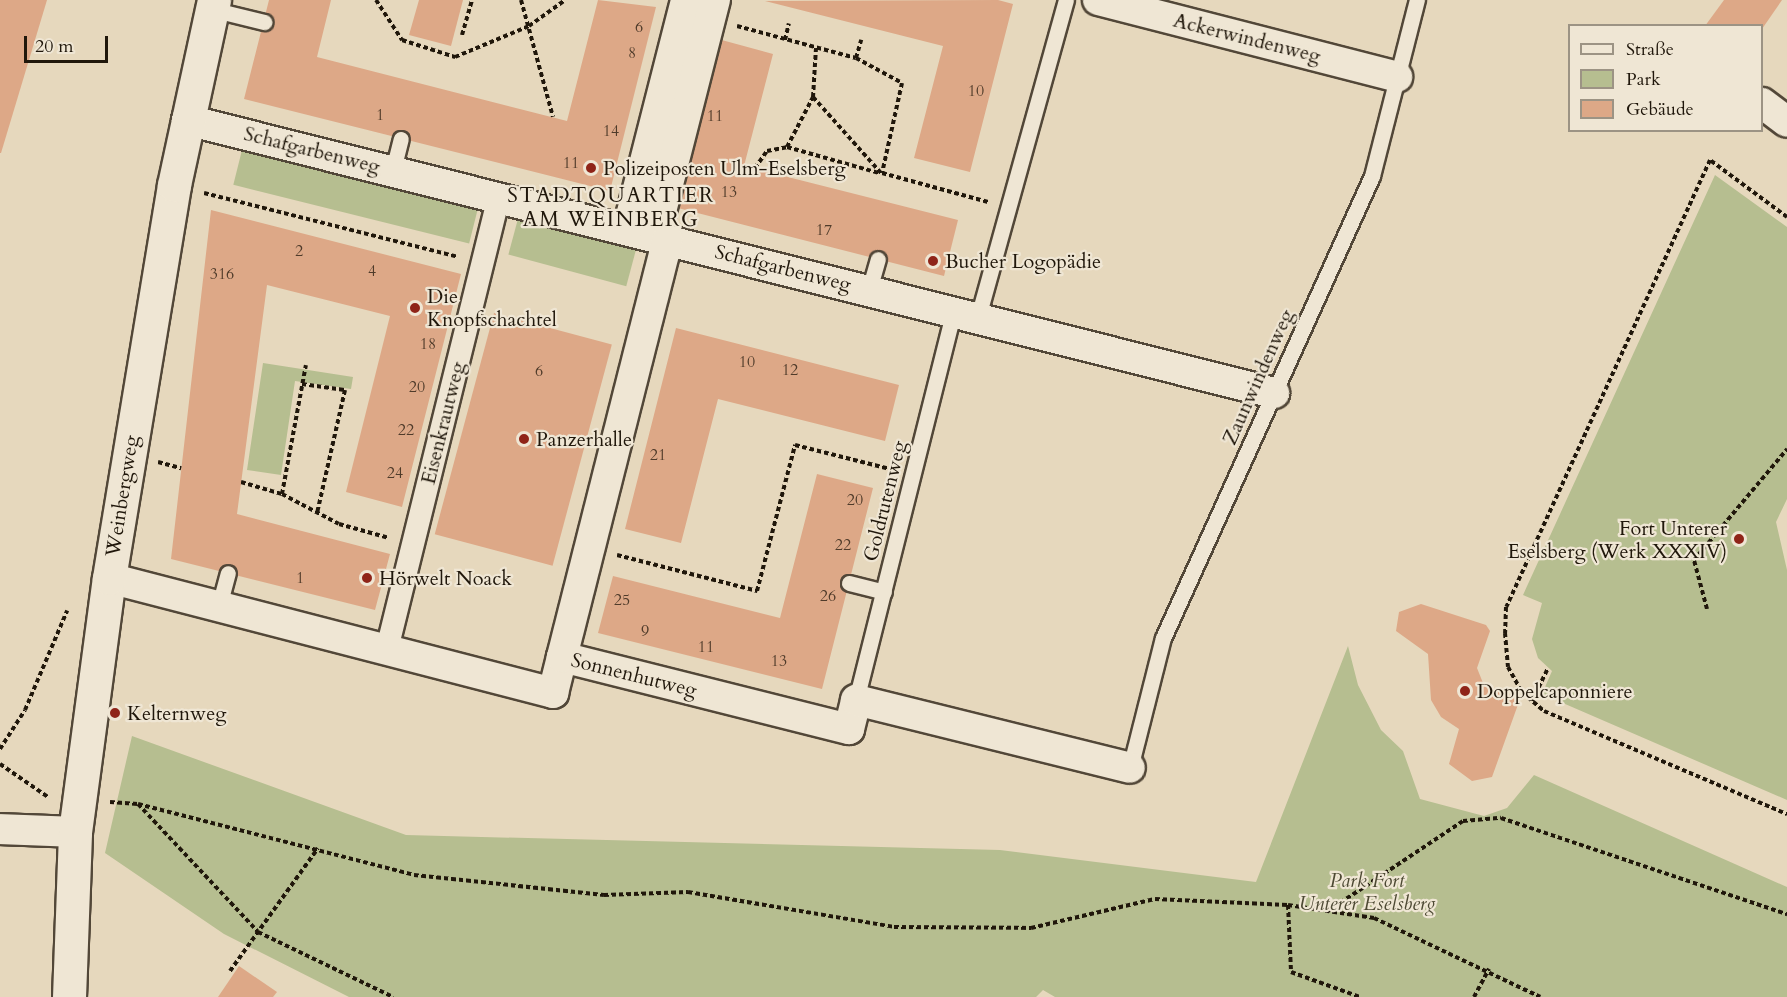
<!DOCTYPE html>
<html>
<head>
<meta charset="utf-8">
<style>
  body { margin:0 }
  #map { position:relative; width:1787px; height:997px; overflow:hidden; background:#e6d8bd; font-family:Cardo,serif }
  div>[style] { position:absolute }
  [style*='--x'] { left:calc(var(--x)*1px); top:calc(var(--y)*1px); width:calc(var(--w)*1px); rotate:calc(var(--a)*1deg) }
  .green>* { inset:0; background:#b6be90; transform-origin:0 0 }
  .building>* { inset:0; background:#dda887; transform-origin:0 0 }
  .path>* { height:4px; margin-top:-2px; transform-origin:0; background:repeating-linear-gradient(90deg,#20170b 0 4.5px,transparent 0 7.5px) }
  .roads { filter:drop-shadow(2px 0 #524738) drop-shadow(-2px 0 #524738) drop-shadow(0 2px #524738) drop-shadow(0 -2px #524738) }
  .service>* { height:15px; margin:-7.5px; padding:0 7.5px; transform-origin:7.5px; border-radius:7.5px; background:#efe6d4 }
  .pedestrian>* { height:22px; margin:-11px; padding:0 11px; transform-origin:11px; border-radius:11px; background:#efe6d4 }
  .minor>* { height:30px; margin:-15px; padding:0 15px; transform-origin:15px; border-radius:15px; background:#efe6d4 }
  .tertiary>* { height:33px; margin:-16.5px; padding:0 16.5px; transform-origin:16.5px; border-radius:16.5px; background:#efe6d4 }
  .dots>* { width:16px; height:16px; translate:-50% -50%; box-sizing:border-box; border:3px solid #efe6d4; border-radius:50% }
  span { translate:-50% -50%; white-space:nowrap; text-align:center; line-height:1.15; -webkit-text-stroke:4.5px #efe6d4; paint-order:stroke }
  .number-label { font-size:16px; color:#4f3b2a }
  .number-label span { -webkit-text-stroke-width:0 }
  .street-label { font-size:20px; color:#20170b }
  .poi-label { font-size:20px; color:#20170b }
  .left { translate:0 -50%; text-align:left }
  .right { translate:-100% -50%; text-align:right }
  .park-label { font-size:20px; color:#4d4933; font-style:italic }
  .neighbourhood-label { font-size:21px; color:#20170b; letter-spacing:1.5px }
  .legend { position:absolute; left:1568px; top:24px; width:195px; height:108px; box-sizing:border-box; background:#efe6d4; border:2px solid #9c9384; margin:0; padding:8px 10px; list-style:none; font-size:18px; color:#20170b }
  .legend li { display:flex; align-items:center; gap:12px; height:30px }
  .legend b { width:30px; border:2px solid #9c9384 }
  .scale { position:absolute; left:24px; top:36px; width:84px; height:27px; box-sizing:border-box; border:3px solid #20170b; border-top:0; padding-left:8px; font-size:18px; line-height:21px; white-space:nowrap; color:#20170b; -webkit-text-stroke:4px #efe6d4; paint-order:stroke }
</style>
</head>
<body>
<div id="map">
  <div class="green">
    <div style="left:243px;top:146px;width:243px;height:40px;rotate:14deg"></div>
    <div style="clip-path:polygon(1715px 175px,1787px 227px,1787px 499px,1776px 522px,1787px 570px,1787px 800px,1542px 694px,1552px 671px,1538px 658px,1532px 639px,1542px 603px,1523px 595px)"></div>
    <div style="left:519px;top:215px;width:122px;height:41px;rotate:15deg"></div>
    <div style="clip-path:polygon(263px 363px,353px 377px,351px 389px,295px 381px,281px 475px,247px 470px)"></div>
    <div style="clip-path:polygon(1348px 646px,1358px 685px,1381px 730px,1403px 751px,1420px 799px,1484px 816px,1507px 808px,1534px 775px,1787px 887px,1787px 997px,1055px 997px,1043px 990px,1036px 997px,349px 997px,224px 934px,105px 853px,132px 736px,406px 835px,1000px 850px,1256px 882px)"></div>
  </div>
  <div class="building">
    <div style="clip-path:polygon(0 0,47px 0,1px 153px,0 153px)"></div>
    <div style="clip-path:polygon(269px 0,331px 0,317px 57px,567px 121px,598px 0,656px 7px,610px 191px,244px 99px)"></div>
    <div style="clip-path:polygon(419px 0,463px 0,451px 46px,409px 35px)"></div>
    <div style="clip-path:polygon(998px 0,1013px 4px,970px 172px,914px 158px,943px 46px,765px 1px)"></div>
    <div style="clip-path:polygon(1724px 0,1782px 0,1762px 29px,1705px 26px)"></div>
    <div style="clip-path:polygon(718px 39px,773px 54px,744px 166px,958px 220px,944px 276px,674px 207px)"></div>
    <div style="clip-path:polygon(211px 210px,461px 274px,402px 507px,346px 492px,390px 316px,267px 285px,237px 514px,390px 554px,375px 610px,171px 559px)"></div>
    <div style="left:494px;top:313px;width:122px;height:229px;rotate:15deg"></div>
    <div style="clip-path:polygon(676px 328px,899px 385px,885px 441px,718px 399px,681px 543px,625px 529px)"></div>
    <div style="clip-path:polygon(817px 474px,873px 488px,822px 689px,598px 633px,613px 576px,780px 618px)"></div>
    <div style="clip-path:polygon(1421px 604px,1486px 625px,1490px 631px,1477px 668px,1483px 683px,1520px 699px,1492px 777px,1472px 781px,1449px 764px,1459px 729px,1441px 717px,1431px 700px,1428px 654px,1396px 631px,1399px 612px)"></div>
    <div style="clip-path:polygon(239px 966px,277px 992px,273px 997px,218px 997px)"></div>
  </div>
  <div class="path">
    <div style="--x:376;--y:0;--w:48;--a:57"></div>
    <div style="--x:402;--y:40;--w:56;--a:17.8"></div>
    <div style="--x:455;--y:57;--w:80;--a:-22.7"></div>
    <div style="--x:529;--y:26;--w:44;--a:-35.8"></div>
    <div style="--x:521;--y:0;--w:121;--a:74.7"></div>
    <div style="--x:737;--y:26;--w:123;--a:15.1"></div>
    <div style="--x:856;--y:58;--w:52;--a:28.5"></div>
    <div style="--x:902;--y:83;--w:92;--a:102.5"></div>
    <div style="--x:882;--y:173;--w:110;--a:15.3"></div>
    <div style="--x:462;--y:35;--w:36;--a:-74"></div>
    <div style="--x:785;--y:40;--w:17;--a:-77"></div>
    <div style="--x:856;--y:58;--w:19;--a:-74"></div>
    <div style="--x:813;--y:97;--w:102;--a:48.2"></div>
    <div style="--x:787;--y:147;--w:96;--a:15.8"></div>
    <div style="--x:755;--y:168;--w:21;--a:-55"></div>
    <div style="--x:767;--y:151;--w:20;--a:-11"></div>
    <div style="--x:787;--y:147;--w:56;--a:-62.5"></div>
    <div style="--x:813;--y:97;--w:49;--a:-86.5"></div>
    <div style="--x:204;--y:193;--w:262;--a:14.1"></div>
    <div style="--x:1787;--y:217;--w:96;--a:-143.5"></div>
    <div style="--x:1710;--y:160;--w:491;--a:114.5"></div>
    <div style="--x:1506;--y:607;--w:26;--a:92"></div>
    <div style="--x:1505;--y:633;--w:34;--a:85"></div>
    <div style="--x:1508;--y:667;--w:29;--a:61"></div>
    <div style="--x:1522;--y:692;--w:29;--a:41"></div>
    <div style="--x:1544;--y:711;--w:264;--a:23"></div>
    <div style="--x:302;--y:384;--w:43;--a:7.9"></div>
    <div style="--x:345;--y:390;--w:126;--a:102.8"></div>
    <div style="--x:158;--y:462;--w:24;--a:15"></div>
    <div style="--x:241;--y:482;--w:43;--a:16.3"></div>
    <div style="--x:282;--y:494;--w:64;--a:27.8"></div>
    <div style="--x:339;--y:524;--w:52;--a:15.6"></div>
    <div style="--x:282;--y:494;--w:131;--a:-79.5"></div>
    <div style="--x:617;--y:555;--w:145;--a:14.4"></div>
    <div style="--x:757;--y:591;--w:151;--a:-75.4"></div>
    <div style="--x:795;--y:445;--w:102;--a:14.2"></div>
    <div style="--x:1707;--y:609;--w:51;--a:-104.9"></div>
    <div style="--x:1694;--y:560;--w:145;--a:-50"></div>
    <div style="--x:1532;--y:701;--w:37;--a:-64"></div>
    <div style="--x:0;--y:749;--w:46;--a:-57.3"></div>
    <div style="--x:25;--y:710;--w:108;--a:-67"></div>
    <div style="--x:0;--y:764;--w:58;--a:34.5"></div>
    <div style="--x:110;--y:802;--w:28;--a:4"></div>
    <div style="--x:138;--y:804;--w:285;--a:14.4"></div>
    <div style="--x:414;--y:875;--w:191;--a:6"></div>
    <div style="--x:604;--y:895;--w:84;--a:-2"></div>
    <div style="--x:688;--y:892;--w:209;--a:9.6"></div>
    <div style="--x:894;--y:927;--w:137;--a:0.4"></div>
    <div style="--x:1031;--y:928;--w:127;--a:-13.2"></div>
    <div style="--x:1155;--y:899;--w:133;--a:2.6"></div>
    <div style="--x:1288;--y:905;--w:87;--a:8.6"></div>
    <div style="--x:1374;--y:918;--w:184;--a:25.4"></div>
    <div style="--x:138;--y:804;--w:175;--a:46.8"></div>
    <div style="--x:258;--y:932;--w:150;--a:25.7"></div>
    <div style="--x:1288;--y:905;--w:67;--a:87.4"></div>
    <div style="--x:1291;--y:972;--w:73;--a:19.9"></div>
    <div style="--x:1328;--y:911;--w:162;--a:-33.7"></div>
    <div style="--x:1463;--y:821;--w:38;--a:-5"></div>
    <div style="--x:1501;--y:818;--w:302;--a:18.6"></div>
    <div style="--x:230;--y:971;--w:151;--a:-54.4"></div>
    <div style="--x:1474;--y:997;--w:32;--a:-62"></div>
  </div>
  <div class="roads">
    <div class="service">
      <div style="--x:211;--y:9;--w:55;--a:13.8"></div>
      <div style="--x:393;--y:170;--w:32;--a:-76"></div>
      <div style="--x:869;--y:290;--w:32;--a:-74"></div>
      <div style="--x:978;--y:317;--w:329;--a:-74.5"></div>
      <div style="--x:849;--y:583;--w:36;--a:14"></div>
      <div style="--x:219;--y:606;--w:34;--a:-75"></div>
      <div style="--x:856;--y:700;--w:401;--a:-75.9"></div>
      <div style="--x:1130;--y:768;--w:134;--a:-75.8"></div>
      <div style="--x:1163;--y:638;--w:507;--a:-65.66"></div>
      <div style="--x:1372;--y:176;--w:182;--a:-75.7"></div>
    </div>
    <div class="pedestrian">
      <div style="--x:387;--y:649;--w:466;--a:-76.1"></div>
    </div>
    <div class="minor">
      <div style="--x:1098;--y:0;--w:309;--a:14.4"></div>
      <div style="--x:1762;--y:103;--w:31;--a:37"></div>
      <div style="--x:187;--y:120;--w:1121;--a:14.1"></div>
      <div style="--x:628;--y:228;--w:235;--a:-75.7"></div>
      <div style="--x:655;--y:235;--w:243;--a:-75.7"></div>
      <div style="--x:109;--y:578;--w:459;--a:14.5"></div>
      <div style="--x:553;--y:693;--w:37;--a:-76"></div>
      <div style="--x:562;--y:657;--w:296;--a:14.1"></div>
      <div style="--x:849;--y:729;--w:30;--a:-76"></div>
      <div style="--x:856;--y:700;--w:282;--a:13.9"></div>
      <div style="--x:562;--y:657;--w:431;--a:-75.8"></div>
      <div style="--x:0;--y:829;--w:75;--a:2.3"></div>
    </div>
    <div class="tertiary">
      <div style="--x:69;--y:997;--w:165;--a:-87.9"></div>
      <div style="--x:75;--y:832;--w:256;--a:-82.4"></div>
      <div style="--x:109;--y:578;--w:398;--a:-80.6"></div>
      <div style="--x:174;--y:185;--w:189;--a:-77.8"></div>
    </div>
  </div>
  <div class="dots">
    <div style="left:591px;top:168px;background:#8f2418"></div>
    <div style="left:933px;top:261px;background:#8f2418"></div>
    <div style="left:415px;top:308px;background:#8f2418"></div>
    <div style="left:524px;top:439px;background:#8f2418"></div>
    <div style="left:1739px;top:539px;background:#8f2418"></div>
    <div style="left:367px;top:578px;background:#8f2418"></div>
    <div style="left:1465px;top:691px;background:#8f2418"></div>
    <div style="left:115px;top:713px;background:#8f2418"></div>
  </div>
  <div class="number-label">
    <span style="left:639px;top:27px">6</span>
    <span style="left:632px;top:53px">8</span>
    <span style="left:976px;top:91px">10</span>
    <span style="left:380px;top:115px">1</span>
    <span style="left:715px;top:116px">11</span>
    <span style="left:611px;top:131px">14</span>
    <span style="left:571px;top:163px">11</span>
    <span style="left:729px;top:192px">13</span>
    <span style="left:824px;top:230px">17</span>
    <span style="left:299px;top:251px">2</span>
    <span style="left:372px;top:271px">4</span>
    <span style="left:222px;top:274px">316</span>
    <span style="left:428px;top:344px">18</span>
    <span style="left:747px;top:362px">10</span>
    <span style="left:790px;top:370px">12</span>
    <span style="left:539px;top:371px">6</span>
    <span style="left:417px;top:387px">20</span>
    <span style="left:406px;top:430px">22</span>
    <span style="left:658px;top:455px">21</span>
    <span style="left:395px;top:473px">24</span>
    <span style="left:855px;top:500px">20</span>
    <span style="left:843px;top:545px">22</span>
    <span style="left:300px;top:578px">1</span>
    <span style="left:828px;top:596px">26</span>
    <span style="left:622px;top:600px">25</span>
    <span style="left:645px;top:631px">9</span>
    <span style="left:706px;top:647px">11</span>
    <span style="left:779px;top:661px">13</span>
  </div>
  <div class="street-label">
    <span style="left:1247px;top:38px;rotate:14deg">Ackerwindenweg</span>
    <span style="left:312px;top:150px;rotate:14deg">Schafgarbenweg</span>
    <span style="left:783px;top:268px;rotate:14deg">Schafgarbenweg</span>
    <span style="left:1258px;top:377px;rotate:-66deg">Zaunwindenweg</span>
    <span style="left:443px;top:423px;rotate:-76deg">Eisenkrautweg</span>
    <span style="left:122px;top:496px;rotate:-81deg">Weinbergweg</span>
    <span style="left:885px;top:501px;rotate:-76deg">Goldrutenweg</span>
    <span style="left:634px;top:675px;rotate:14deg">Sonnenhutweg</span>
  </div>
  <div class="poi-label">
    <span class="left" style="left:603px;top:168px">Polizeiposten Ulm-Eselsberg</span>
    <span class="left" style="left:945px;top:261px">Bucher Logopädie</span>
    <span class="left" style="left:427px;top:308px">Die<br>Knopfschachtel</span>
    <span class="left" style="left:536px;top:439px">Panzerhalle</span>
    <span class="right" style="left:1727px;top:540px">Fort Unterer<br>Eselsberg (Werk XXXIV)</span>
    <span class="left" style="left:379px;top:578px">Hörwelt Noack</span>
    <span class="left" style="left:1477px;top:691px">Doppelcaponniere</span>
    <span class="left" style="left:127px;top:713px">Kelternweg</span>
  </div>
  <div class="park-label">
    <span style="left:1367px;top:892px">Park Fort<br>Unterer Eselsberg</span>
  </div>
  <div class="neighbourhood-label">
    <span style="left:611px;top:208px">STADTQUARTIER<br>AM WEINBERG</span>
  </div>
  <ul class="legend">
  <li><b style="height:8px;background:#efe6d4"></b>Straße</li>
  <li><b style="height:16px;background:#b6be90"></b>Park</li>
  <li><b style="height:16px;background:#dda887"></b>Gebäude</li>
  </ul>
  <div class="scale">20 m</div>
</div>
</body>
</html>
